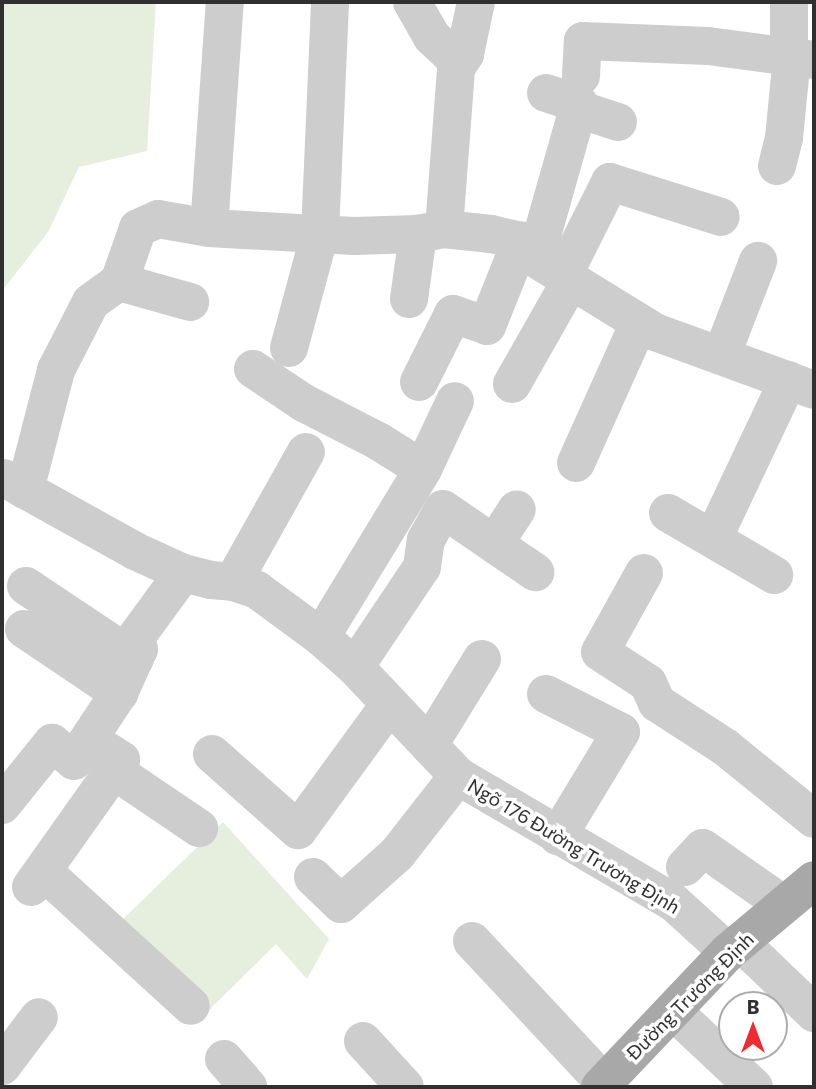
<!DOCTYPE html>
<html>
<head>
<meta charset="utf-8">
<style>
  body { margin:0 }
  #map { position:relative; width:816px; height:1089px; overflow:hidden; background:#fff; font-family:Commissioner,sans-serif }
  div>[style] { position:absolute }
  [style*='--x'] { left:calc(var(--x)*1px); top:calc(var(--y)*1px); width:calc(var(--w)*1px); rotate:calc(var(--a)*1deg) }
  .green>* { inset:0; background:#e6eede }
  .minor>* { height:38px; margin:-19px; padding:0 19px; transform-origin:19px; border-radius:19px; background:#cdcdcd }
  .major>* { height:38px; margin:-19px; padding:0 19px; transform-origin:19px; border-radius:19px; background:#a8a8a8 }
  span { translate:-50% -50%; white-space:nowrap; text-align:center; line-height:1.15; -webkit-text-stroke:7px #fff; paint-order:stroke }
  .street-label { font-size:19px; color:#303030 }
  .frame { position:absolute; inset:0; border:4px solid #303030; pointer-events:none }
  .north { position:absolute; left:718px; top:991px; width:70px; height:70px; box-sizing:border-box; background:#fff; border:2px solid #acacac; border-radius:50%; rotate:0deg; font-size:19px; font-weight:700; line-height:28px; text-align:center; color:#303030 }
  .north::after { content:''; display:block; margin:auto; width:24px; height:32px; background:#ef2a30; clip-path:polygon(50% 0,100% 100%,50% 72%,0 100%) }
</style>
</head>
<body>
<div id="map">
  <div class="green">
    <div style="clip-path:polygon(2px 2px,156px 2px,147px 151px,79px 167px,48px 232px,2px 291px)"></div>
    <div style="clip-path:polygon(223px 822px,329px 939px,307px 979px,276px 944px,203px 1016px,118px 924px)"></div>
  </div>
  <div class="minor">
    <div style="--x:412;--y:2;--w:40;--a:60.3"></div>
    <div style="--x:432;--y:37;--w:25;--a:43"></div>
    <div style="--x:450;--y:54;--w:15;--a:0"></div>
    <div style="--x:789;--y:2;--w:54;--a:90"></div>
    <div style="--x:581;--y:76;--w:35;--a:-87"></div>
    <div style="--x:583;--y:41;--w:125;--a:2.3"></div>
    <div style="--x:708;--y:46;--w:107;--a:7.5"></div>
    <div style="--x:546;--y:93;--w:35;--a:18"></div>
    <div style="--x:579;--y:104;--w:5;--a:101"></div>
    <div style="--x:578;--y:109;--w:42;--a:18"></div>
    <div style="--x:777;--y:166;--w:29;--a:-76"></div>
    <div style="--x:784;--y:138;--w:81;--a:-84.4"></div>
    <div style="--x:209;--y:228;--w:227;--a:-86"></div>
    <div style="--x:444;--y:229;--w:161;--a:-85.7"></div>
    <div style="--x:456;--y:68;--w:17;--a:-57"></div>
    <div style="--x:465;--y:54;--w:53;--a:-78.1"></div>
    <div style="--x:536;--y:257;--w:154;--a:-74.2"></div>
    <div style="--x:564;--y:274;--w:103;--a:-63.4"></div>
    <div style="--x:610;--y:182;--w:116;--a:17.5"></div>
    <div style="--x:119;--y:282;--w:74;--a:15.7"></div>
    <div style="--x:409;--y:299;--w:66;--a:-82.1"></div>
    <div style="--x:289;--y:348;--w:119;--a:-74.9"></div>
    <div style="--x:320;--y:233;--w:231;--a:-87.5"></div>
    <div style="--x:722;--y:354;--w:100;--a:-68.8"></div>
    <div style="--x:253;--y:369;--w:61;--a:33.7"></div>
    <div style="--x:304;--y:403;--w:83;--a:27.2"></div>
    <div style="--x:378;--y:441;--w:53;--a:31.9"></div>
    <div style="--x:419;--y:382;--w:76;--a:-63.4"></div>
    <div style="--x:453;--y:314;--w:36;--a:19"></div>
    <div style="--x:487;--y:326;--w:92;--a:-68.2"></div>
    <div style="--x:512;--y:384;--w:120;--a:-60.4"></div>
    <div style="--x:576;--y:463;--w:154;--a:-65.8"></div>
    <div style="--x:4;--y:478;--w:150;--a:29.1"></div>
    <div style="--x:135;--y:551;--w:53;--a:24.6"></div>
    <div style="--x:183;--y:573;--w:29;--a:14"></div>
    <div style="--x:211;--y:580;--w:22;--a:5"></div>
    <div style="--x:233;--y:582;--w:25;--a:18"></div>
    <div style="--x:257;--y:590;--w:79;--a:36.3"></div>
    <div style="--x:321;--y:637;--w:45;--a:41.4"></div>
    <div style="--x:355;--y:667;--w:150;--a:46.6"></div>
    <div style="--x:458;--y:776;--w:249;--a:30.4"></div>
    <div style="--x:673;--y:902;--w:74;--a:42.3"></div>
    <div style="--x:25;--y:490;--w:124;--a:-75.5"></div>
    <div style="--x:56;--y:370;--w:76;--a:-62.8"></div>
    <div style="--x:91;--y:302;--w:34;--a:-36"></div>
    <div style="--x:119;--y:282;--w:57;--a:-70.6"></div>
    <div style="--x:138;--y:228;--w:22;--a:-24"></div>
    <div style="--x:158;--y:219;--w:52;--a:10"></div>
    <div style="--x:209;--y:228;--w:145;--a:3.2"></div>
    <div style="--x:354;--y:236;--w:64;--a:-1.8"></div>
    <div style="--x:418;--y:234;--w:26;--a:-11"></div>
    <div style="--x:444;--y:229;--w:47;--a:6.1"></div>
    <div style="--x:491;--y:234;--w:31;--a:13"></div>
    <div style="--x:521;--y:241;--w:20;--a:53"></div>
    <div style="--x:533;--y:257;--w:143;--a:31.6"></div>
    <div style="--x:655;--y:332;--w:169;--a:20"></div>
    <div style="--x:668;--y:513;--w:123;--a:30.3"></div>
    <div style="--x:713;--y:539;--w:176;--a:-64.7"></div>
    <div style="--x:495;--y:543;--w:40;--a:-57.1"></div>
    <div style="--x:644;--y:573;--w:90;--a:119.1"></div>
    <div style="--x:600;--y:652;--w:57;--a:32.9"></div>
    <div style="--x:648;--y:683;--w:22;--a:66"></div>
    <div style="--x:657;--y:703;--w:81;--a:32.9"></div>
    <div style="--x:725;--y:747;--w:114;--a:39"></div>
    <div style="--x:233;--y:582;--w:149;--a:-60.7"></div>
    <div style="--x:26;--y:586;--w:131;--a:33.8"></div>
    <div style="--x:24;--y:629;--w:115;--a:34"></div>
    <div style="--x:321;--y:637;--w:197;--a:-58.7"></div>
    <div style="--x:423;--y:469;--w:75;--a:-64.8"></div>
    <div style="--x:355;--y:667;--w:120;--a:-56.2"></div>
    <div style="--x:422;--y:567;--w:27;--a:-82"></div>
    <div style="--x:426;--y:540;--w:35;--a:-61"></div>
    <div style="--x:443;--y:509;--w:112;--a:34.4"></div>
    <div style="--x:546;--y:694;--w:84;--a:26.9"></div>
    <div style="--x:621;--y:732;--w:122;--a:121.2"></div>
    <div style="--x:429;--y:745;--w:101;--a:-58.4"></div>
    <div style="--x:212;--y:754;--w:115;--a:41.5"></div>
    <div style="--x:298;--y:830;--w:155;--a:-53.9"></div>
    <div style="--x:113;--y:770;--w:104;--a:34"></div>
    <div style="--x:2;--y:805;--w:80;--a:-51.1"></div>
    <div style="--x:52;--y:743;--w:28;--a:39"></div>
    <div style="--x:74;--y:761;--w:82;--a:-56.5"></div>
    <div style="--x:119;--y:693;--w:48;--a:-65.6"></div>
    <div style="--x:139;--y:649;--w:9;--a:-148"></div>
    <div style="--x:131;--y:644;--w:88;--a:-53.8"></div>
    <div style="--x:685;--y:867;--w:26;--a:-47"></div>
    <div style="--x:703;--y:848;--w:99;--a:35.1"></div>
    <div style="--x:43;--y:871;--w:200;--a:42.4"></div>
    <div style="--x:313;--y:877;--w:39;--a:44"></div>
    <div style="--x:341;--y:904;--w:75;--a:-41.8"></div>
    <div style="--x:397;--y:854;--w:99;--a:-52"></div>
    <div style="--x:31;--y:887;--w:156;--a:-54.7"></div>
    <div style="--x:121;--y:760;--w:38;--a:-147"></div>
    <div style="--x:472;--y:941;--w:200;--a:47"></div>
    <div style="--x:740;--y:942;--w:103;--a:43.8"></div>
    <div style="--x:673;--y:1011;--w:111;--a:43.2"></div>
    <div style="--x:363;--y:1041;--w:62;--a:47.6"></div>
    <div style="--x:224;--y:1059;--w:37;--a:49"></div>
    <div style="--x:2;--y:1066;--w:61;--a:-52.9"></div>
  </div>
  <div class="major">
    <div style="--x:600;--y:1087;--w:186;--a:-46.5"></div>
    <div style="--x:728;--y:952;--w:112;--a:-39.9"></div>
  </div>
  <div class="street-label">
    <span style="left:574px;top:846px;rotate:31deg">Ngõ 176 Đường Trương Định</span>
    <span style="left:690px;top:996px;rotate:-45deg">Đường Trương Định</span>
  </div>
  <div class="frame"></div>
  <div class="north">B</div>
</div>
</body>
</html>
